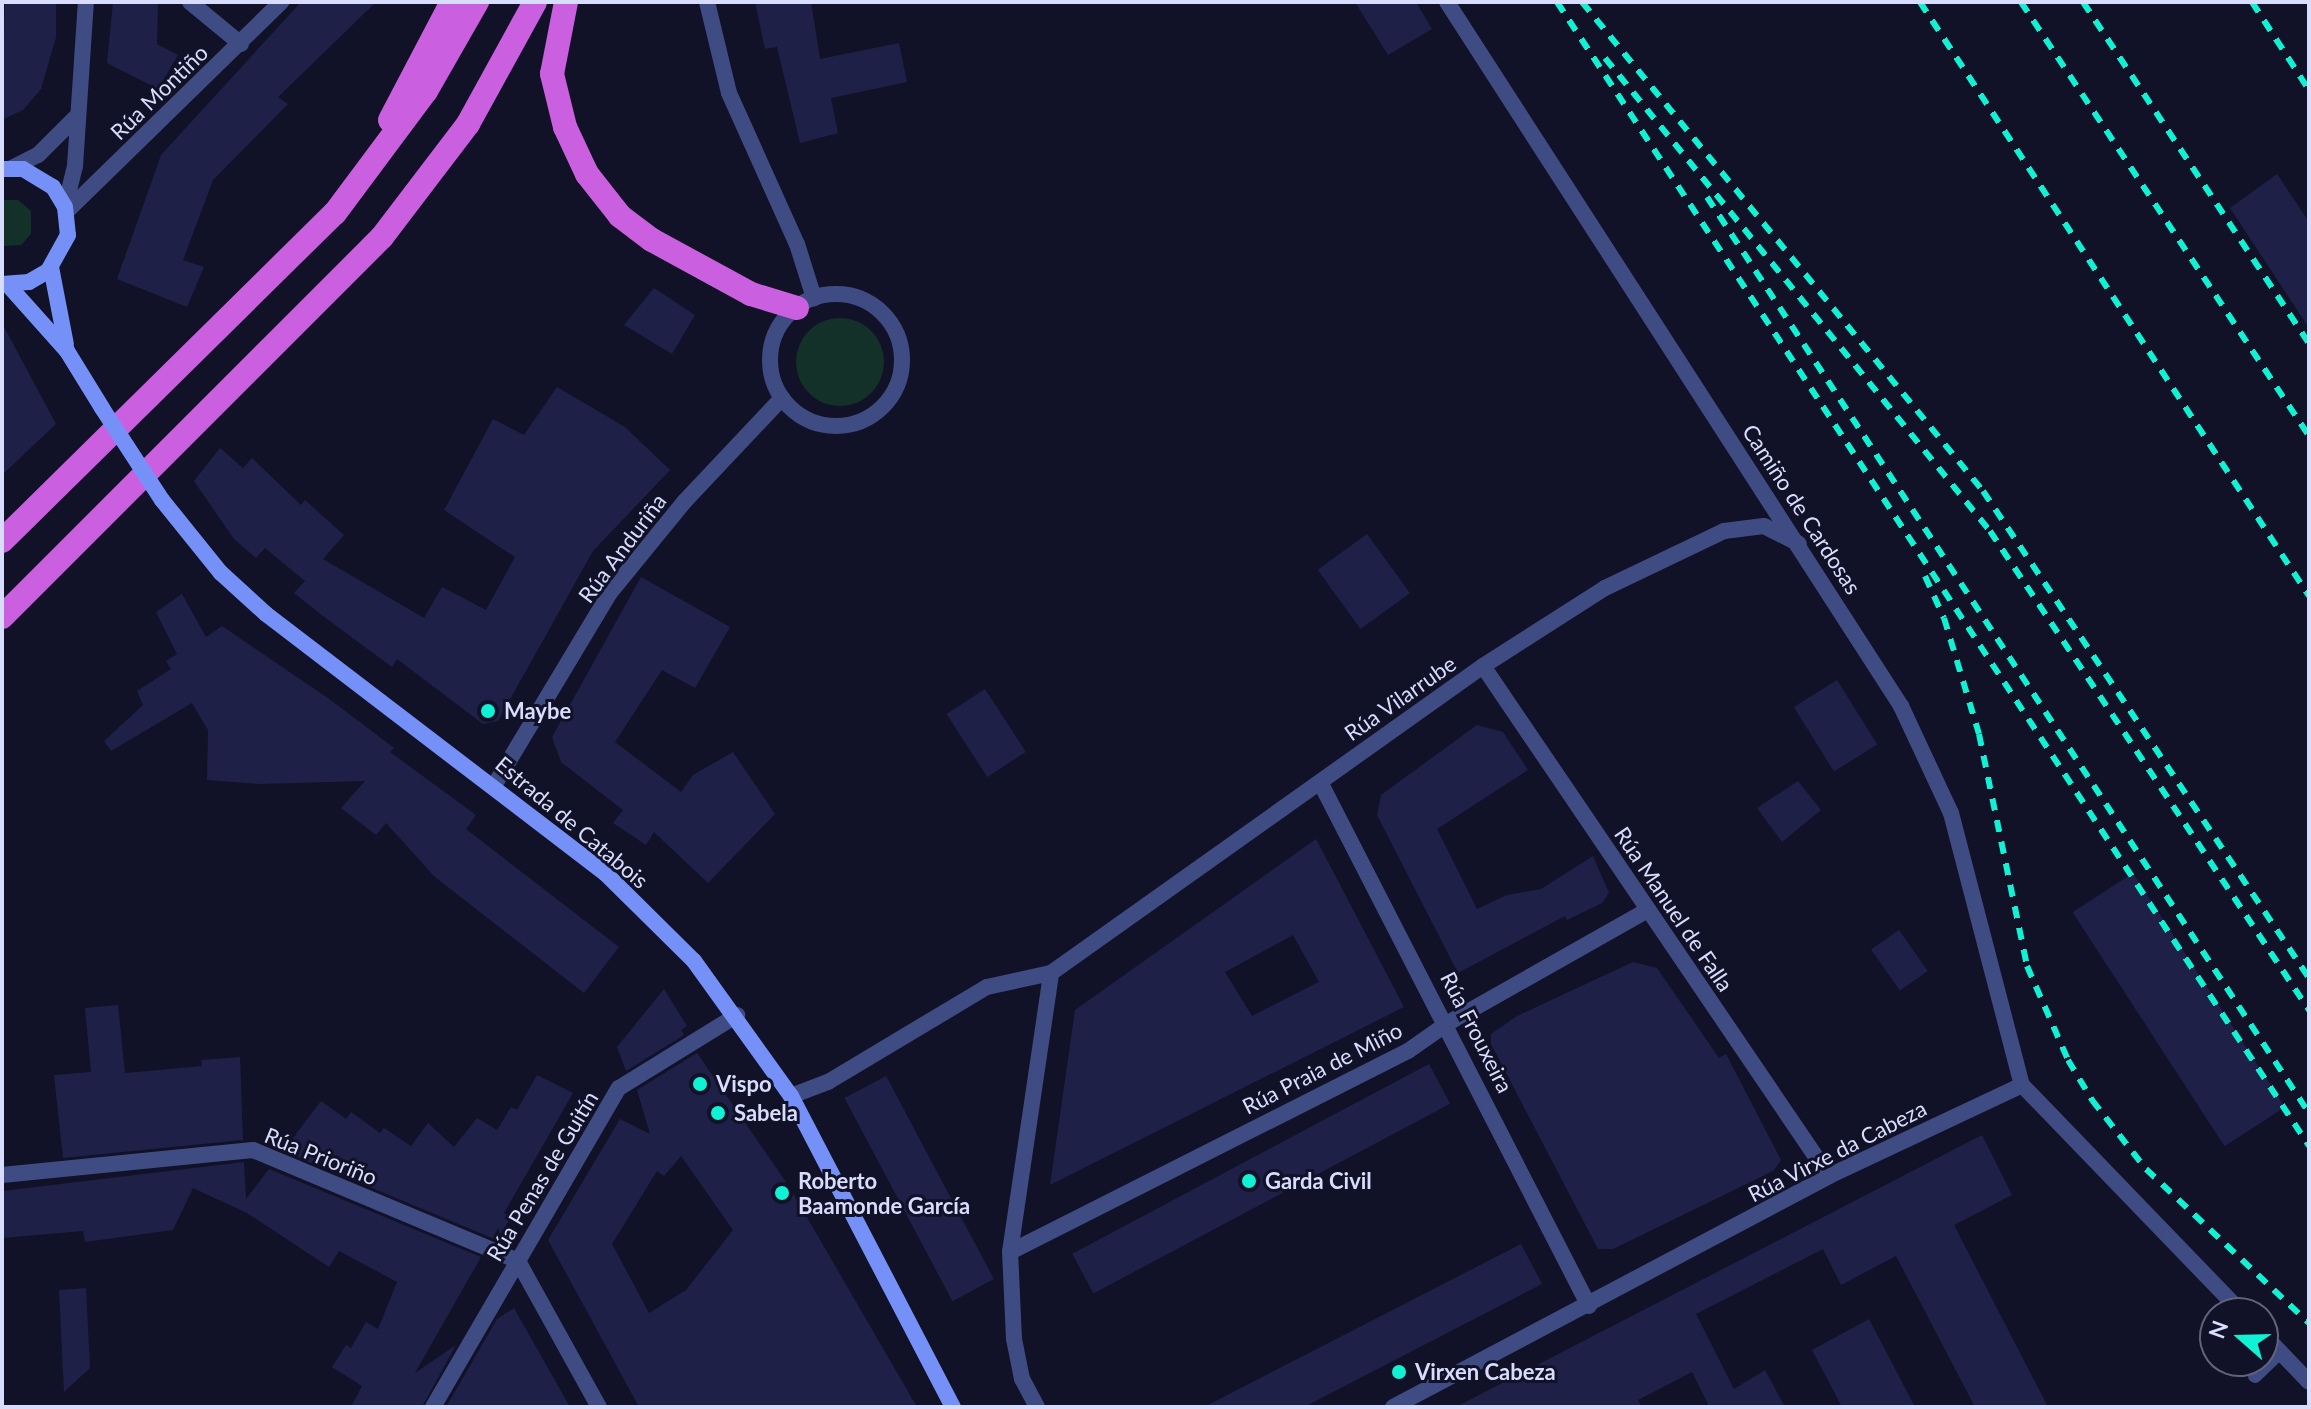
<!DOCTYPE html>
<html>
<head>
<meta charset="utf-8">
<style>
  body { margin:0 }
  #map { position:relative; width:2311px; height:1409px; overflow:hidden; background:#111227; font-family:Lato,sans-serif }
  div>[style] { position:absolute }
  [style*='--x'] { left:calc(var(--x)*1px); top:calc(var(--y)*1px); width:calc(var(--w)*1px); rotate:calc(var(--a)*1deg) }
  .green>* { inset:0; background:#143129 }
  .round { border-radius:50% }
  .building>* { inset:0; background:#1e2047; transform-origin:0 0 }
  .service>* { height:14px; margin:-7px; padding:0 7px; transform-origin:7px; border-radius:7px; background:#3f4c83 }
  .minor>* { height:16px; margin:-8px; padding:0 8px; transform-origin:8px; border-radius:8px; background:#3f4c83 }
  .minor>.ring { margin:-8px; padding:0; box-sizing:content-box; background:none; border:16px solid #3f4c83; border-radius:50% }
  .tertiary>* { height:16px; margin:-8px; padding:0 8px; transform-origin:8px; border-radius:8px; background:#3f4c83 }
  .secondary>* { height:16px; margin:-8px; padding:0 8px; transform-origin:8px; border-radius:8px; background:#7591f8 }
  .trunk>* { height:24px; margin:-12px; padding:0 12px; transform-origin:12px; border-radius:12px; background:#ca60e0 }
  .rail>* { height:6px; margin-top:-3px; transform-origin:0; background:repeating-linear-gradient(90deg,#10f2d3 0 12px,transparent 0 22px) }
  .secondary-bridge>* { height:16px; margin:-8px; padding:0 8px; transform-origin:8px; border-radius:8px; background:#7591f8 }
  .dots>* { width:22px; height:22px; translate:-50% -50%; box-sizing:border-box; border:4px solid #111227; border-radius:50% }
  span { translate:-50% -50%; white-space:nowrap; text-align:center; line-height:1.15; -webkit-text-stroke:6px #111227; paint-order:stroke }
  .street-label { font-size:22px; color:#d9ddfd }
  .poi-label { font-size:22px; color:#d9ddfd; font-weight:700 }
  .left { translate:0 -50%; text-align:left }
  .frame { position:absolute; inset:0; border:4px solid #d9ddfd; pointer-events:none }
  .north { position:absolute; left:2199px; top:1297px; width:80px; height:80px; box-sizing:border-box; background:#111227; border:2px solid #61637d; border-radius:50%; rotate:290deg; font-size:22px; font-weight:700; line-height:32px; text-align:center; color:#d9ddfd }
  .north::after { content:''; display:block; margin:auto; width:28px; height:36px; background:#10f2d3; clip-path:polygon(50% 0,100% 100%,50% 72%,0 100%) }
</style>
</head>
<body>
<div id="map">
  <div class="green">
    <div style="clip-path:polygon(2px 200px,18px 200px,31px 211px,31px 234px,21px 245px,2px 246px)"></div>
    <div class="round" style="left:796px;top:318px;width:88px;height:88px"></div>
  </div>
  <div class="building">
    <div style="clip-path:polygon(5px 2px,56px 2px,56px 37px,41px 89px,23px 110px,2px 120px)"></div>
    <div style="clip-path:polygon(113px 2px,158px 2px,157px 44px,178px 55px,158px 89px,107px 63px)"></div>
    <div style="clip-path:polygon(301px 2px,376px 2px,278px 97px,288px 104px,213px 180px,183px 260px,204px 267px,187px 307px,117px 279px,161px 155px)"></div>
    <div style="clip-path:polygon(755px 2px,811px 2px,820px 59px,899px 43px,907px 82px,831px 98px,838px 133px,800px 143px,777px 47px,765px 49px)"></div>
    <div style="clip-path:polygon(1355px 2px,1416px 2px,1432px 29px,1388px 55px)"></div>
    <div style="clip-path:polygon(2277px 174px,2309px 222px,2309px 328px,2230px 208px)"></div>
    <div style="clip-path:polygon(654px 288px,695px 315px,672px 354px,624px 325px)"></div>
    <div style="clip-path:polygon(2px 323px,56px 424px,2px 475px)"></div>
    <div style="clip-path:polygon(557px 387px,625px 427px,670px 470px,593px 551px,498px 721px,483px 724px,397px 659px,392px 667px,323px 616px,294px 593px,305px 581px,265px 548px,256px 558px,234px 539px,194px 481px,220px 448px,243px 468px,252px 458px,301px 505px,305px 500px,344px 535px,323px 559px,424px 618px,442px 587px,486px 610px,515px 557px,444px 510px,493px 419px,524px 435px)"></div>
    <div style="left:1367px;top:534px;width:73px;height:61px;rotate:54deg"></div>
    <div style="clip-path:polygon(641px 577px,730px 627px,695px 688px,662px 670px,615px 742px,681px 792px,693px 775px,733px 752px,775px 814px,708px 883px,654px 832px,646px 845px,613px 823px,623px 810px,561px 762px,552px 737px)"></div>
    <div style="clip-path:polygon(182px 594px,206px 637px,222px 626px,332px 701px,394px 748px,390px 752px,476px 815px,466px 829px,619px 947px,584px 993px,435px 877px,386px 823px,376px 835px,341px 808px,365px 781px,259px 784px,207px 780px,208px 730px,192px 703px,111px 751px,104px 741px,143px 705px,137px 691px,171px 669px,166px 661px,177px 654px,156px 612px)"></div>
    <div style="left:1837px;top:680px;width:76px;height:51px;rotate:58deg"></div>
    <div style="left:985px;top:689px;width:75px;height:46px;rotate:57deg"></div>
    <div style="clip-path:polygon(1477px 725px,1503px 732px,1528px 770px,1437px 829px,1477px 909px,1507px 895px,1541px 889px,1593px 856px,1609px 893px,1602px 903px,1567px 920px,1565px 916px,1458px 973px,1377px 815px,1381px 795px)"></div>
    <div style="clip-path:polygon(1798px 781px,1821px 810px,1782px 842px,1757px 808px)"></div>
    <div style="clip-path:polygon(evenodd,1316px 839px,1404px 1007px,1050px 1185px,1075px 1010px,1316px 839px,1293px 935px,1319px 982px,1252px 1016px,1225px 972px,1293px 935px)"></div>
    <div style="left:2133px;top:873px;width:279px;height:72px;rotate:57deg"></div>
    <div style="left:1899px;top:930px;width:50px;height:34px;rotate:55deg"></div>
    <div style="clip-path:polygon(1633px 962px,1657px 968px,1719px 1058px,1726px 1054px,1781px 1160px,1773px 1171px,1613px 1249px,1598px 1249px,1491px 1044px,1491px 1034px,1517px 1016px)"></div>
    <div style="clip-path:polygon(664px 989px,687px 1026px,681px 1030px,684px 1035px,626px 1071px,617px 1047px)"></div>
    <div style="clip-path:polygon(118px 1005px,125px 1073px,202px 1066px,201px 1060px,240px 1057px,243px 1140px,63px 1158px,54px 1075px,91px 1072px,85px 1008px)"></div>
    <div style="clip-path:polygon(evenodd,697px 1053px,790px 1188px,917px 1407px,639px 1407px,548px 1240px,620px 1119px,650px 1134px,637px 1090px,697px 1053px,681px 1156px,733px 1230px,686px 1290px,649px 1313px,612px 1244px,657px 1171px,664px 1176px,681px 1156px)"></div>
    <div style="left:1429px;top:1064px;width:45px;height:404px;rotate:62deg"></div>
    <div style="clip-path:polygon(537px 1075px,573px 1093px,504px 1213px,511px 1217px,497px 1240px,283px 1151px,321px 1101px,346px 1119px,351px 1112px,380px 1133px,384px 1128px,411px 1146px,428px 1123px,454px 1147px,477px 1118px,497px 1130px,511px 1107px,517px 1110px)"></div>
    <div style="left:886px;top:1076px;width:230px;height:47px;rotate:62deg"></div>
    <div style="clip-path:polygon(1982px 1135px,2012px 1195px,1954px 1225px,2048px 1407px,1975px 1407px,1896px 1256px,1841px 1285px,1823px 1249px,1696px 1314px,1734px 1389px,1765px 1370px,1785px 1407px,1703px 1407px,1708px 1404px,1692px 1372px,1638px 1400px,1642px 1407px,1456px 1407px)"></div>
    <div style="clip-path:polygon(244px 1162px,246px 1199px,269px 1169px,481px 1257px,415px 1373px,456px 1345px,422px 1407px,351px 1407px,362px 1386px,332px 1367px,346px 1345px,351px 1348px,366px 1322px,378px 1329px,397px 1282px,339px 1251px,329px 1267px,247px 1213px,193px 1188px,173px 1230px,85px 1242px,83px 1231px,2px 1238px,2px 1191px)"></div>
    <div style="clip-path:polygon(1521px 1244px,1542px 1284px,1304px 1407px,1204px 1407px)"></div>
    <div style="clip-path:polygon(86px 1288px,90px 1368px,64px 1392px,59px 1290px)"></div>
    <div style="clip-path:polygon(514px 1308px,570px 1407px,446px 1407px,497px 1319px)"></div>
    <div style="clip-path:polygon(1869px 1319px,1915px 1407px,1842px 1407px,1812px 1350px)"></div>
  </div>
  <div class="service">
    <div style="--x:2255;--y:1376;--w:35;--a:-44"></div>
  </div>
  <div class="minor">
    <div style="--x:190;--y:2;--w:66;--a:39.5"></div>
    <div style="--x:707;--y:2;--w:94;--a:76.4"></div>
    <div style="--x:729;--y:93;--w:166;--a:65.8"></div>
    <div style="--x:797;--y:244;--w:57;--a:72.5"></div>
    <div style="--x:1447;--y:2;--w:838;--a:57.18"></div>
    <div style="--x:1901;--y:706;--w:118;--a:65"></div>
    <div style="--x:1951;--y:813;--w:281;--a:75.4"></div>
    <div style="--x:66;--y:212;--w:301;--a:-44.3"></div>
    <div class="ring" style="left:770px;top:294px;width:116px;height:116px"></div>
    <div style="--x:1483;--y:666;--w:616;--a:55.85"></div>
    <div style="--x:1320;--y:782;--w:589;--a:62.83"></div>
    <div style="--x:495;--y:784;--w:222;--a:-59"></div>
    <div style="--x:609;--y:594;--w:119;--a:-50.8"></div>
    <div style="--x:684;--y:502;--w:143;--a:-46.7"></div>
    <div style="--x:791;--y:1096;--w:40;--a:-21"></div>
    <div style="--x:828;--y:1082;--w:185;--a:-30.9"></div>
    <div style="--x:987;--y:987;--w:66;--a:-12.3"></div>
    <div style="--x:1051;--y:973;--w:530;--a:-35.4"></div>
    <div style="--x:1483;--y:666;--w:145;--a:-32.6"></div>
    <div style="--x:1605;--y:588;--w:132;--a:-25.6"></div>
    <div style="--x:1724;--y:531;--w:40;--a:-7.1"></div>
    <div style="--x:1764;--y:526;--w:39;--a:27"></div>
    <div style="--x:2;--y:1175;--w:252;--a:-5.7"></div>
    <div style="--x:253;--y:1150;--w:287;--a:22.7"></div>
    <div style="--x:1010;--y:1252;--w:446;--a:-26.8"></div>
    <div style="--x:1408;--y:1051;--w:49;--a:-35"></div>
    <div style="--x:1448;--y:1023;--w:230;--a:-29.5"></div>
    <div style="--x:518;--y:1261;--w:167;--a:61"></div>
    <div style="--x:2263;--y:1334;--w:66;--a:46.2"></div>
    <div style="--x:433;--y:1407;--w:369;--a:-59.8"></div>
    <div style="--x:619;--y:1088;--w:139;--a:-31.7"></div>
    <div style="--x:1037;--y:1407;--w:32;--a:-118"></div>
    <div style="--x:1022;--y:1379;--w:41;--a:-101.3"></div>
    <div style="--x:1014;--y:1339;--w:87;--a:-92.6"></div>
    <div style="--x:1010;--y:1252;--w:282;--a:-81.6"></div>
    <div style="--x:1393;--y:1407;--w:493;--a:-27.9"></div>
    <div style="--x:1829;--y:1176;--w:213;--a:-25.2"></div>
    <div style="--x:2022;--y:1085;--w:317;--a:46"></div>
  </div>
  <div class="tertiary">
    <div style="--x:10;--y:169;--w:31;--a:-27"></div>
    <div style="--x:38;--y:155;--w:52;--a:-45"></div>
    <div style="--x:65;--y:207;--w:42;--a:-76.3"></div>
    <div style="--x:75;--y:166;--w:164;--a:-86.2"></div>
  </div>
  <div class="secondary">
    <div style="--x:2;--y:169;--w:21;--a:0"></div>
    <div style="--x:23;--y:169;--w:35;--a:31"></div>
    <div style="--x:53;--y:187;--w:23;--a:59"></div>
    <div style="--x:65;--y:207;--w:28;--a:84"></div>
    <div style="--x:68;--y:235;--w:41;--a:119.1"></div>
    <div style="--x:48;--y:271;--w:22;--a:150"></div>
    <div style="--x:29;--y:282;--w:27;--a:176"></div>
    <div style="--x:51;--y:267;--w:79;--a:79.1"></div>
    <div style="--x:8;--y:285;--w:89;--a:48.2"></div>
    <div style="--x:67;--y:351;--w:67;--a:58.4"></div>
    <div style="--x:162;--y:500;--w:94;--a:51.1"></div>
    <div style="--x:221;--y:573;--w:61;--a:42.3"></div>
    <div style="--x:266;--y:614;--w:427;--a:37.4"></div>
    <div style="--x:605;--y:873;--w:125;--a:44.7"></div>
    <div style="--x:694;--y:961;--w:166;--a:54.3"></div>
    <div style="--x:791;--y:1096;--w:351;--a:62.5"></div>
  </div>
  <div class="trunk">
    <div style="--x:566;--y:2;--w:73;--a:101"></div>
    <div style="--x:552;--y:74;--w:55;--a:76.2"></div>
    <div style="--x:565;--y:127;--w:52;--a:64.9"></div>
    <div style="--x:587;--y:174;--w:53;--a:51.8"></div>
    <div style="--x:620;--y:216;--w:40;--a:37"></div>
    <div style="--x:652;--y:240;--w:113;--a:28.6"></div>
    <div style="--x:751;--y:294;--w:48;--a:16.9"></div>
    <div style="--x:390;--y:120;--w:133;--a:-62.3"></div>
    <div style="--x:2;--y:541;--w:467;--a:-44.6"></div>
    <div style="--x:335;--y:213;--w:152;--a:-53.3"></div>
    <div style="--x:426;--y:91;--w:103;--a:-60.2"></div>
    <div style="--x:2;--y:617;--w:537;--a:-45"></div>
    <div style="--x:382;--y:237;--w:142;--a:-52.7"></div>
    <div style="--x:468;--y:124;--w:139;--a:-61.2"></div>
  </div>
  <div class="rail">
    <div style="--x:1557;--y:2;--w:1369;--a:56.68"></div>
    <div style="--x:1582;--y:2;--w:632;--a:50.65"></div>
    <div style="--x:1983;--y:491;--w:586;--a:56.2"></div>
    <div style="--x:1920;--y:2;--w:710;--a:56.78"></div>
    <div style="--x:2021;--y:2;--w:521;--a:56.43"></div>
    <div style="--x:2083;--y:2;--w:409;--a:56.5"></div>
    <div style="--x:2252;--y:2;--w:105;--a:57.1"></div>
    <div style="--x:1605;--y:58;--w:610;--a:50.86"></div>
    <div style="--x:1990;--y:531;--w:576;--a:56.34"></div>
    <div style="--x:1707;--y:197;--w:1096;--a:56.69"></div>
    <div style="--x:1925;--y:576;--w:46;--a:65.7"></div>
    <div style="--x:1944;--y:618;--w:121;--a:73.2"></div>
    <div style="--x:1979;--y:734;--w:237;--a:78.3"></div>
    <div style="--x:2027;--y:966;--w:103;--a:66.4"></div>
    <div style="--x:2068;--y:1060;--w:47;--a:59"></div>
    <div style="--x:2092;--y:1100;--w:88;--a:52"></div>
    <div style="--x:2146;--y:1169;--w:224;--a:43.4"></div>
  </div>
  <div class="secondary-bridge">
    <div style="--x:102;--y:408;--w:110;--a:56.9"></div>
  </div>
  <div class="dots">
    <div style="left:488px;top:711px;background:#10f2d3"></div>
    <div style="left:700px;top:1084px;background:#10f2d3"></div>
    <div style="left:718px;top:1113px;background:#10f2d3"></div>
    <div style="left:1249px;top:1181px;background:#10f2d3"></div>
    <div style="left:782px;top:1193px;background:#10f2d3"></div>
    <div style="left:1399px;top:1372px;background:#10f2d3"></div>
  </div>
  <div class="street-label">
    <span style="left:159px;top:92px;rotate:-44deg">Rúa Montiño</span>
    <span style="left:1802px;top:509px;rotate:57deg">Camiño de Cardosas</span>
    <span style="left:622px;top:548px;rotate:-53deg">Rúa Anduriña</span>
    <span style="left:1400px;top:698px;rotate:-35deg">Rúa Vilarrube</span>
    <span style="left:572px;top:822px;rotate:40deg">Estrada de Catabois</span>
    <span style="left:1674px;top:909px;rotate:56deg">Rúa Manuel de Falla</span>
    <span style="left:1477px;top:1032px;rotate:63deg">Rúa Frouxeira</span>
    <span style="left:1322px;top:1068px;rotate:-27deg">Rúa Praia de Miño</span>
    <span style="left:1837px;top:1151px;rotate:-27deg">Rúa Virxe da Cabeza</span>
    <span style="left:321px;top:1156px;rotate:22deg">Rúa Prioriño</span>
    <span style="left:542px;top:1176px;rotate:-59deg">Rúa Penas de Guitín</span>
  </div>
  <div class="poi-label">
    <span class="left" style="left:504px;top:711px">Maybe</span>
    <span class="left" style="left:716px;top:1084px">Vispo</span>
    <span class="left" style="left:734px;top:1113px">Sabela</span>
    <span class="left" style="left:798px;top:1193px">Roberto<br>Baamonde García</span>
    <span class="left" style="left:1265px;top:1181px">Garda Civil</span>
    <span class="left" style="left:1415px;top:1372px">Virxen Cabeza</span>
  </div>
  <div class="frame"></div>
  <div class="north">N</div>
</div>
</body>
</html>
